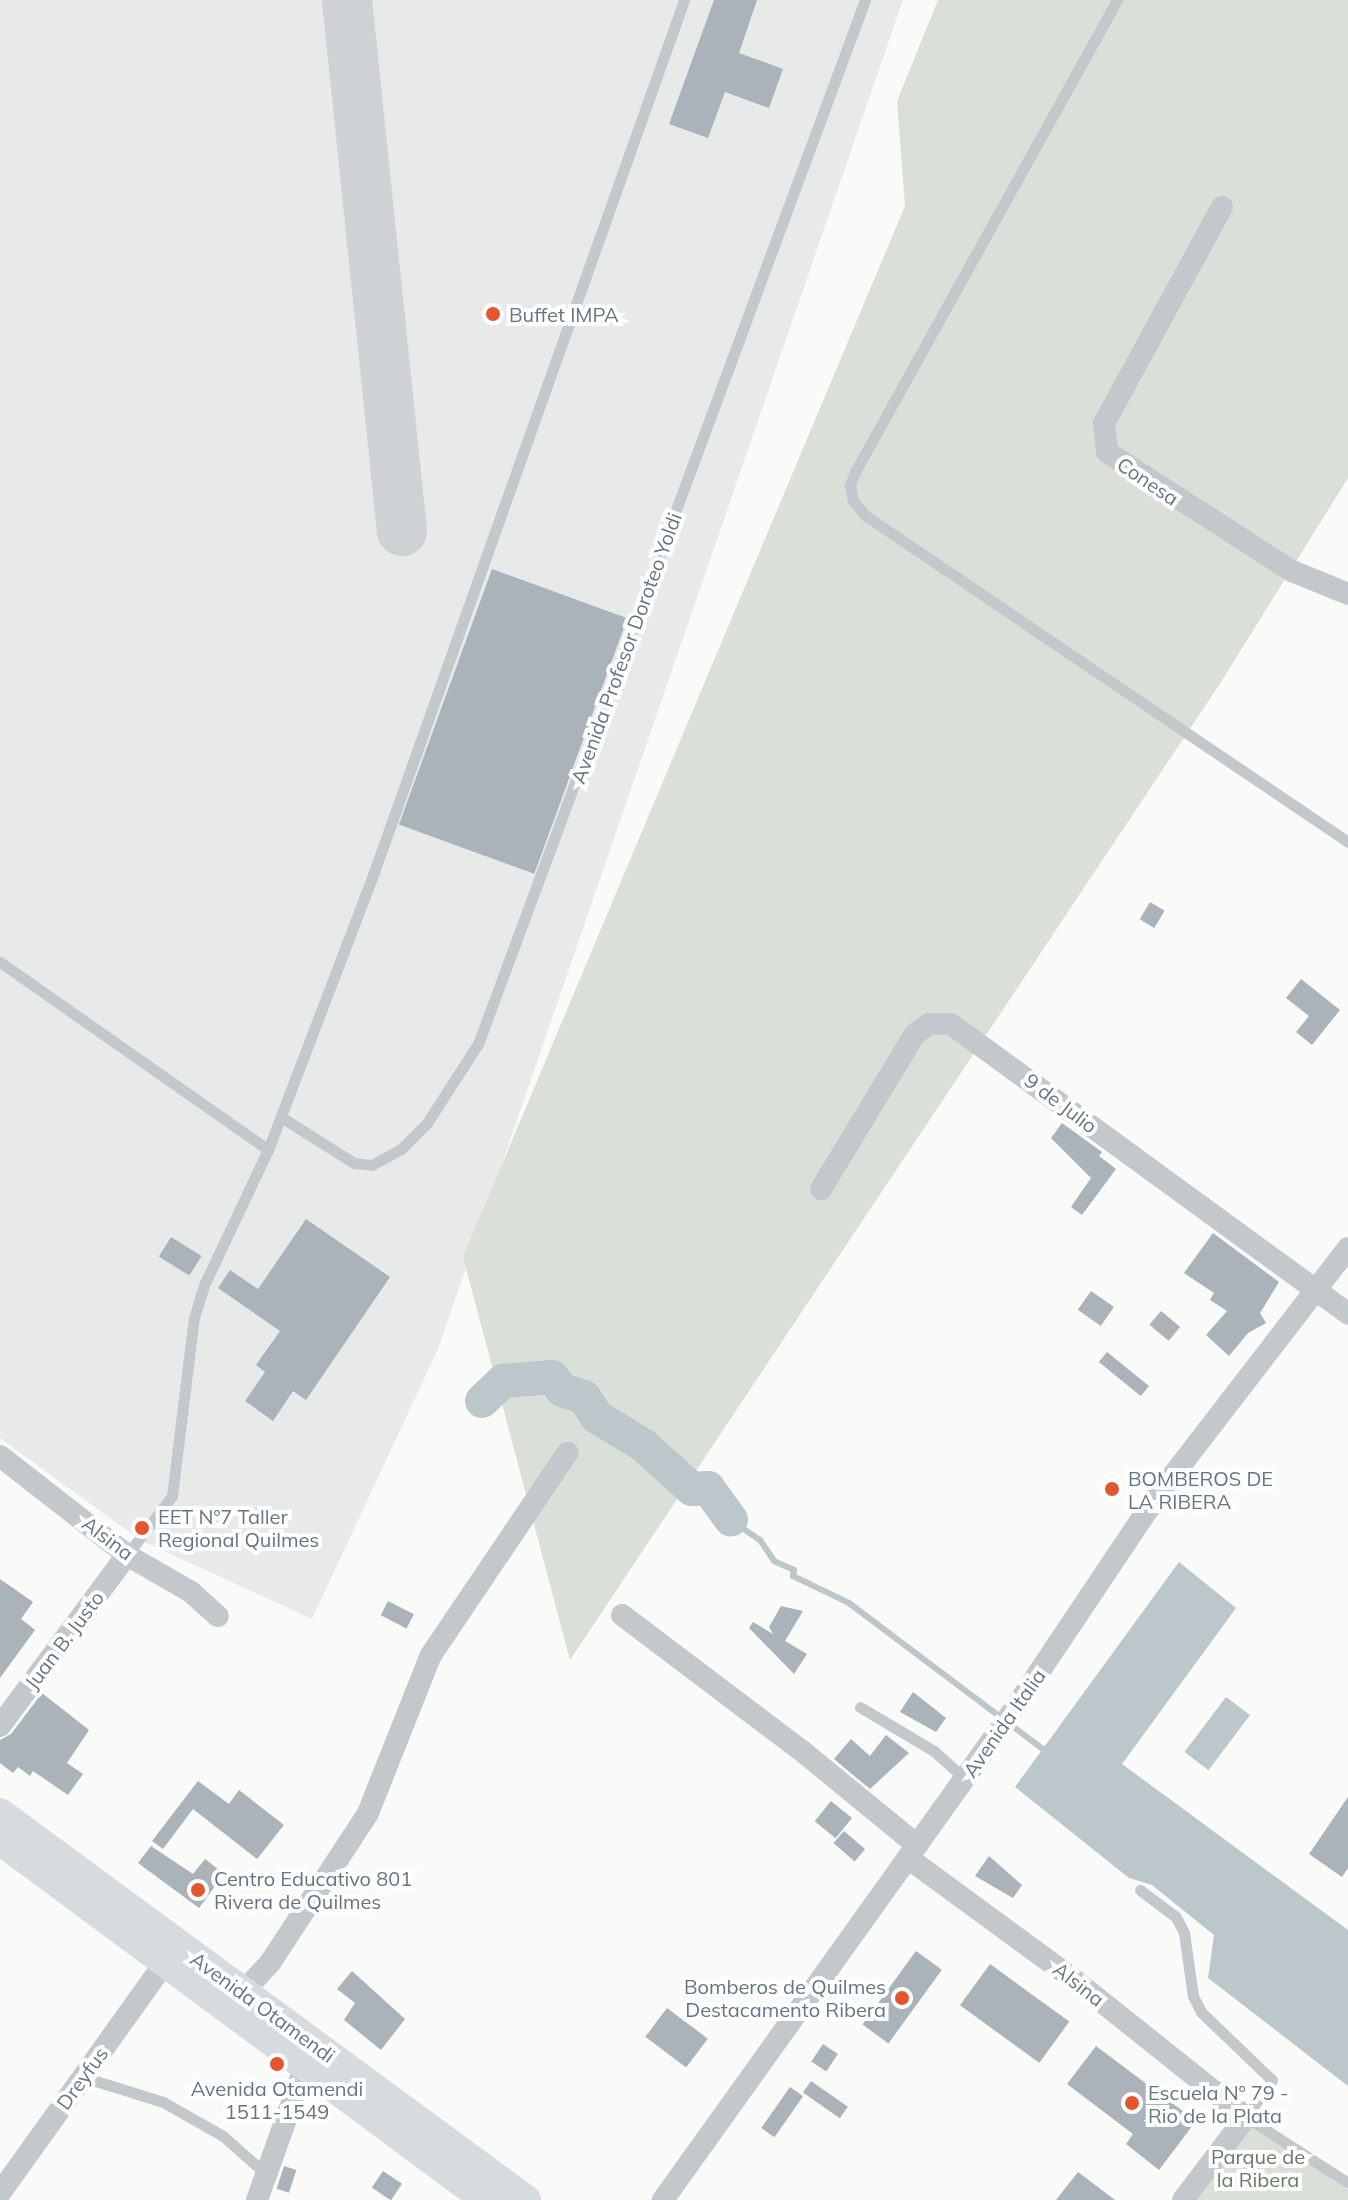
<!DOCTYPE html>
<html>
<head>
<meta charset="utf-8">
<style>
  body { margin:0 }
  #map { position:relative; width:1348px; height:2200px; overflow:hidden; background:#fafaf8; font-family:Mulish,sans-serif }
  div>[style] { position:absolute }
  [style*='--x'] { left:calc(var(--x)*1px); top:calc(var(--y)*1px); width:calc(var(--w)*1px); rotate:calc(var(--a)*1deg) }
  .built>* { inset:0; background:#e8e9e9 }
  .green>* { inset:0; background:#dadfd7 }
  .water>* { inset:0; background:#bbc7cb; transform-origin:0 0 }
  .stream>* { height:6px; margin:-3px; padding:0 3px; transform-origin:3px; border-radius:3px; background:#bbc7cb }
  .river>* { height:34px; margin:-17px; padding:0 17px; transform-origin:17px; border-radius:17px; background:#bbc7cb }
  .taxiway>* { height:50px; margin:-25px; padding:0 25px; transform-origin:25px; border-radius:25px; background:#ced2d4 }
  .building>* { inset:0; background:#aab3b9; transform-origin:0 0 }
  .service>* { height:11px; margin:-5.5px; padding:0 5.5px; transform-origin:5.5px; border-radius:5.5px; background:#c3c8cc }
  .minor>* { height:22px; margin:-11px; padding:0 11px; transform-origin:11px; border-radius:11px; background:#c3c8cc }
  .secondary>* { height:30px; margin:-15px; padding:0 15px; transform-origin:15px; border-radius:15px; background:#d6dbdf }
  .dots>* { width:22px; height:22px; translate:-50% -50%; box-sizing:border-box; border:4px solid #fff; border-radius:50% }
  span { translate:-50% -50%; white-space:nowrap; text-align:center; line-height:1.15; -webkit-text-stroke:8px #fff; paint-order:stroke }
  .poi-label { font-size:20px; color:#657683 }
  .left { translate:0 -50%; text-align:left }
  .right { translate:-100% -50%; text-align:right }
  .street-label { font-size:20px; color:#657683 }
  .park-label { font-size:20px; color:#687a64 }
</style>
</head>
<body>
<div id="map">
  <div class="built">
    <div style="clip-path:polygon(0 0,903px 0,438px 1349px,312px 1619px,140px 1540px,0 1438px)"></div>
  </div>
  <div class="green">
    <div style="clip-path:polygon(938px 0,1348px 0,1348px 478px,1221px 682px,570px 1660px,463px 1257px,905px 206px,897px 101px)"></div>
    <div style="clip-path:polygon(1250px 2125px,1348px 2190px,1348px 2200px,1194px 2200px)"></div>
  </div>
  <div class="water">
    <div style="clip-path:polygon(1179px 1562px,1236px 1608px,1122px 1764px,1348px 1930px,1348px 2086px,1208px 1978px,1214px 1935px,1152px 1885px,1129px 1878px,1015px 1787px)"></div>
    <div style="left:1226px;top:1697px;width:30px;height:69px;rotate:37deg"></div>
  </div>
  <div class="stream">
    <div style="--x:731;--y:1520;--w:35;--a:35"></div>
    <div style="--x:760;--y:1540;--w:25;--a:56"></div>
    <div style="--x:774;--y:1561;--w:22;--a:24"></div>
    <div style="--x:794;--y:1570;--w:6;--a:99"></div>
    <div style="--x:793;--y:1576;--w:62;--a:25.7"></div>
    <div style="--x:849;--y:1603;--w:243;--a:37"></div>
  </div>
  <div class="river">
    <div style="--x:482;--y:1401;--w:29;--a:-44"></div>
    <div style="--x:503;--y:1381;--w:49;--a:-4.7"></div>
    <div style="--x:552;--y:1377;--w:16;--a:52"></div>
    <div style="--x:562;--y:1390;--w:23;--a:18"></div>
    <div style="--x:584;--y:1397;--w:24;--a:57"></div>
    <div style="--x:597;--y:1417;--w:54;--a:31.3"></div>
    <div style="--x:643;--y:1445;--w:66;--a:41.9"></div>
    <div style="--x:692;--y:1489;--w:16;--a:-4"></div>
    <div style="--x:708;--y:1488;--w:39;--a:54"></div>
  </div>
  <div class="taxiway">
    <div style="--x:347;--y:0;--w:534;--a:84.09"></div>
  </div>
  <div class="building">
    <div style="clip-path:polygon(714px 0,757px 0,739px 53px,783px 69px,769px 108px,725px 92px,708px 138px,669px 124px)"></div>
    <div style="left:492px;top:569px;width:144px;height:272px;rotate:20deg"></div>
    <div style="left:1150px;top:902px;width:17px;height:20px;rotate:31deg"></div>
    <div style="clip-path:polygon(1301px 979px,1340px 1010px,1312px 1045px,1296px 1032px,1309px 1016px,1286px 998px)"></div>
    <div style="clip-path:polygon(1062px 1123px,1102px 1152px,1099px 1156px,1116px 1169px,1082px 1215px,1071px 1207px,1091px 1178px,1051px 1138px)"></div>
    <div style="clip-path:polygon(306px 1219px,390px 1277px,306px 1400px,293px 1391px,273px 1421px,245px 1401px,265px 1372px,256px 1365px,280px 1331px,218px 1288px,230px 1270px,258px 1289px)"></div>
    <div style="clip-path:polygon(1213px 1233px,1279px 1282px,1260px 1313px,1266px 1323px,1248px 1333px,1229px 1356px,1206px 1335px,1227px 1311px,1210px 1300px,1214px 1293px,1184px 1273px)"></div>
    <div style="left:171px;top:1237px;width:36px;height:23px;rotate:32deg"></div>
    <div style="left:1091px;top:1291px;width:28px;height:23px;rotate:35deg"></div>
    <div style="left:1161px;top:1311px;width:25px;height:18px;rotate:40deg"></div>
    <div style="left:1107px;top:1352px;width:54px;height:13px;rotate:39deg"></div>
    <div style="clip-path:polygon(0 1579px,33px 1602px,21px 1619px,35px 1630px,0 1678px)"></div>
    <div style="left:388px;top:1601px;width:29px;height:16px;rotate:27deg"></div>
    <div style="clip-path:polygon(781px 1606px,803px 1611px,785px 1641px,807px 1654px,794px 1674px,749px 1628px,753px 1622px,773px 1634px,769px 1627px)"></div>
    <div style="clip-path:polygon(913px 1692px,946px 1718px,936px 1732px,900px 1712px)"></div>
    <div style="clip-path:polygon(42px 1693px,89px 1730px,67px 1763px,83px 1774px,68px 1795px,33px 1771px,30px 1776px,18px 1767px,13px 1773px,0 1763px,0 1740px,11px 1734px)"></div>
    <div style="clip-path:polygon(886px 1735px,909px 1753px,870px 1789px,834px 1759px,851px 1739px,870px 1756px)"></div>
    <div style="clip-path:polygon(198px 1781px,229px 1804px,239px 1790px,284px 1825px,257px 1859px,193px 1809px,163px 1849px,152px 1841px)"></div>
    <div style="clip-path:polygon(1348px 1797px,1348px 1868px,1342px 1877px,1309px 1854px)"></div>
    <div style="left:831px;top:1801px;width:27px;height:26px;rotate:39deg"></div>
    <div style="left:844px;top:1831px;width:28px;height:16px;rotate:41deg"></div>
    <div style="clip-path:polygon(151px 1846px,193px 1874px,205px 1859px,224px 1874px,199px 1908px,138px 1863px)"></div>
    <div style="clip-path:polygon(989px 1856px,1022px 1885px,1013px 1898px,975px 1876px)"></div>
    <div style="left:916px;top:1951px;width:32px;height:91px;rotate:36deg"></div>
    <div style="left:990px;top:1964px;width:98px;height:51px;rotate:36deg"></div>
    <div style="clip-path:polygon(352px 1971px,405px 2019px,381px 2050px,344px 2020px,355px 2003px,337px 1989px)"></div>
    <div style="left:667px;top:2008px;width:51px;height:36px;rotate:37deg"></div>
    <div style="left:823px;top:2044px;width:18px;height:21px;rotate:34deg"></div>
    <div style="clip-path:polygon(1096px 2046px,1196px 2121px,1159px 2170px,1126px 2144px,1133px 2134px,1067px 2084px)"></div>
    <div style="left:811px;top:2081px;width:45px;height:14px;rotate:35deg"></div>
    <div style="left:790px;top:2087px;width:16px;height:50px;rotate:35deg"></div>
    <div style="left:284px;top:2166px;width:13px;height:24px;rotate:18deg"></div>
    <div style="left:383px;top:2171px;width:23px;height:20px;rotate:34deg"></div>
    <div style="clip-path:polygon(1078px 2172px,1115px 2200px,1056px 2200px)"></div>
  </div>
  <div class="service">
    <div style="--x:1117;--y:0;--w:538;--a:119.04"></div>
    <div style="--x:856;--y:470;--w:16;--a:112"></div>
    <div style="--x:850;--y:485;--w:16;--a:79"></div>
    <div style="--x:853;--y:501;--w:20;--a:49"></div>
    <div style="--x:866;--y:516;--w:582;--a:34.07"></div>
    <div style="--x:0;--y:962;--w:327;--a:35"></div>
    <div style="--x:281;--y:1117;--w:86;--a:32.2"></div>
    <div style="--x:354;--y:1163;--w:18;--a:6"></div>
    <div style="--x:372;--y:1165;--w:33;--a:-29"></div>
    <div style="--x:401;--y:1149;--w:37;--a:-45"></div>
    <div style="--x:427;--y:1123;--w:94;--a:-57.2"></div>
    <div style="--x:478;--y:1044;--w:1113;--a:-69.66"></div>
    <div style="--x:127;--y:1555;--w:74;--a:-52.7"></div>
    <div style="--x:172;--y:1496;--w:179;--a:-83"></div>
    <div style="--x:194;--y:1318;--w:37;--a:-73"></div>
    <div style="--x:205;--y:1283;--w:147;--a:-64.7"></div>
    <div style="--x:268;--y:1150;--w:294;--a:-69.1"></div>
    <div style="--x:373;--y:875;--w:929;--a:-70.43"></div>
    <div style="--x:860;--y:1707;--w:86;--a:30.7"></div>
    <div style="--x:934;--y:1751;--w:42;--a:42.1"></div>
    <div style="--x:1140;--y:1890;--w:45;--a:36.9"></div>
    <div style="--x:1176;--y:1917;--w:18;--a:63"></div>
    <div style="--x:1184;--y:1933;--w:64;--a:81.9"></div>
    <div style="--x:1193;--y:1996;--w:18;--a:63"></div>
    <div style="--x:1201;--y:2012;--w:98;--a:43.8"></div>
    <div style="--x:1272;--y:2080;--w:45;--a:125.1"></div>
    <div style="--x:1246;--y:2117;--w:121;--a:32.9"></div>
    <div style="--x:83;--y:2077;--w:84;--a:17.4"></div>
    <div style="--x:163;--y:2102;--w:69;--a:29.5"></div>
    <div style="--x:223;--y:2136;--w:57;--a:41.5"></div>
  </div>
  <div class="minor">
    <div style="--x:1222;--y:207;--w:246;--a:118.6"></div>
    <div style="--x:1104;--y:423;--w:29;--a:84"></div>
    <div style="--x:1107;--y:452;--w:220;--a:32.8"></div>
    <div style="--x:1292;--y:571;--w:61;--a:22.3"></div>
    <div style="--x:821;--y:1189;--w:181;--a:-58.8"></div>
    <div style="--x:915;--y:1034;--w:17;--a:-36"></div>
    <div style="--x:929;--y:1024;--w:22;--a:0"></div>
    <div style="--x:951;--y:1024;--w:492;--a:36.1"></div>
    <div style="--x:0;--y:1456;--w:161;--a:37.9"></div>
    <div style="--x:127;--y:1555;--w:74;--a:30"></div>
    <div style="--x:191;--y:1592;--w:36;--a:42"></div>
    <div style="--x:622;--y:1615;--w:226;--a:37.1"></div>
    <div style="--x:802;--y:1751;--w:149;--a:39.3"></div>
    <div style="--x:0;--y:1726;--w:213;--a:-53.4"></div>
    <div style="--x:908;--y:1858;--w:203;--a:36.2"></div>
    <div style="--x:1072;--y:1978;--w:223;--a:38.6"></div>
    <div style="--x:1246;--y:2117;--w:104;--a:127.2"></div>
    <div style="--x:242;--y:1993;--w:41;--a:-47"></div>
    <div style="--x:270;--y:1963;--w:179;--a:-56.8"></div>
    <div style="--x:368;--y:1813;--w:170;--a:-68.3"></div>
    <div style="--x:431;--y:1655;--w:244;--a:-56"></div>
    <div style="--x:0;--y:2193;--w:282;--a:-54.4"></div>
    <div style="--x:257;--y:2200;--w:142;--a:-70.3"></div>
    <div style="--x:663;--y:2200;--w:605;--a:-54.42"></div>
    <div style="--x:1015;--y:1708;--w:250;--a:-56.2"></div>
    <div style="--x:1154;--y:1500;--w:318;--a:-52.4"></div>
  </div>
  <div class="secondary">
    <div style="--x:0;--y:1813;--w:653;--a:36.34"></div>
    <div style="--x:0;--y:1840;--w:605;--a:36.53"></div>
  </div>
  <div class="dots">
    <div style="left:493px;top:314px;background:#e4572e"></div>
    <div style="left:1112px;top:1489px;background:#e4572e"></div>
    <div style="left:142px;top:1528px;background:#e4572e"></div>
    <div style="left:198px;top:1890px;background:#e4572e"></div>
    <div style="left:902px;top:1998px;background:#e4572e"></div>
    <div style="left:277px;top:2064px;background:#e4572e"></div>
    <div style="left:1132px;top:2103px;background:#e4572e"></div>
  </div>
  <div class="poi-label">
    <span class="left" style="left:509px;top:314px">Buffet IMPA</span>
    <span class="left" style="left:1128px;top:1490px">BOMBEROS DE<br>LA RIBERA</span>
    <span class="left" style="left:158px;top:1528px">EET Nº7 Taller<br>Regional Quilmes</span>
    <span class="left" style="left:214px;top:1890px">Centro Educativo 801<br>Rivera de Quilmes</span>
    <span class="right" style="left:886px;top:1998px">Bomberos de Quilmes<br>Destacamento Ribera</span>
    <span style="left:277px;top:2100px">Avenida Otamendi<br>1511-1549</span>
    <span class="left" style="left:1148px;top:2104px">Escuela Nº 79 -<br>Rio de la Plata</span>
  </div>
  <div class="street-label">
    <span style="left:1148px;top:481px;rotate:34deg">Conesa</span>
    <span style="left:626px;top:648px;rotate:-70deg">Avenida Profesor Doroteo Yoldi</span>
    <span style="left:1061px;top:1103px;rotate:37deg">9 de Julio</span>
    <span style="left:108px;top:1538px;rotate:37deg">Alsina</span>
    <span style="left:64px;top:1640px;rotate:-53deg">Juan B. Justo</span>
    <span style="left:1004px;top:1723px;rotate:-55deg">Avenida Italia</span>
    <span style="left:1079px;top:1984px;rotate:38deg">Alsina</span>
    <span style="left:263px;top:2007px;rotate:36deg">Avenida Otamendi</span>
    <span style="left:82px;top:2078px;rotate:-54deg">Dreyfus</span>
  </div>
  <div class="park-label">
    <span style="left:1258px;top:2168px">Parque de<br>la Ribera</span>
  </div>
</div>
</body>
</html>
